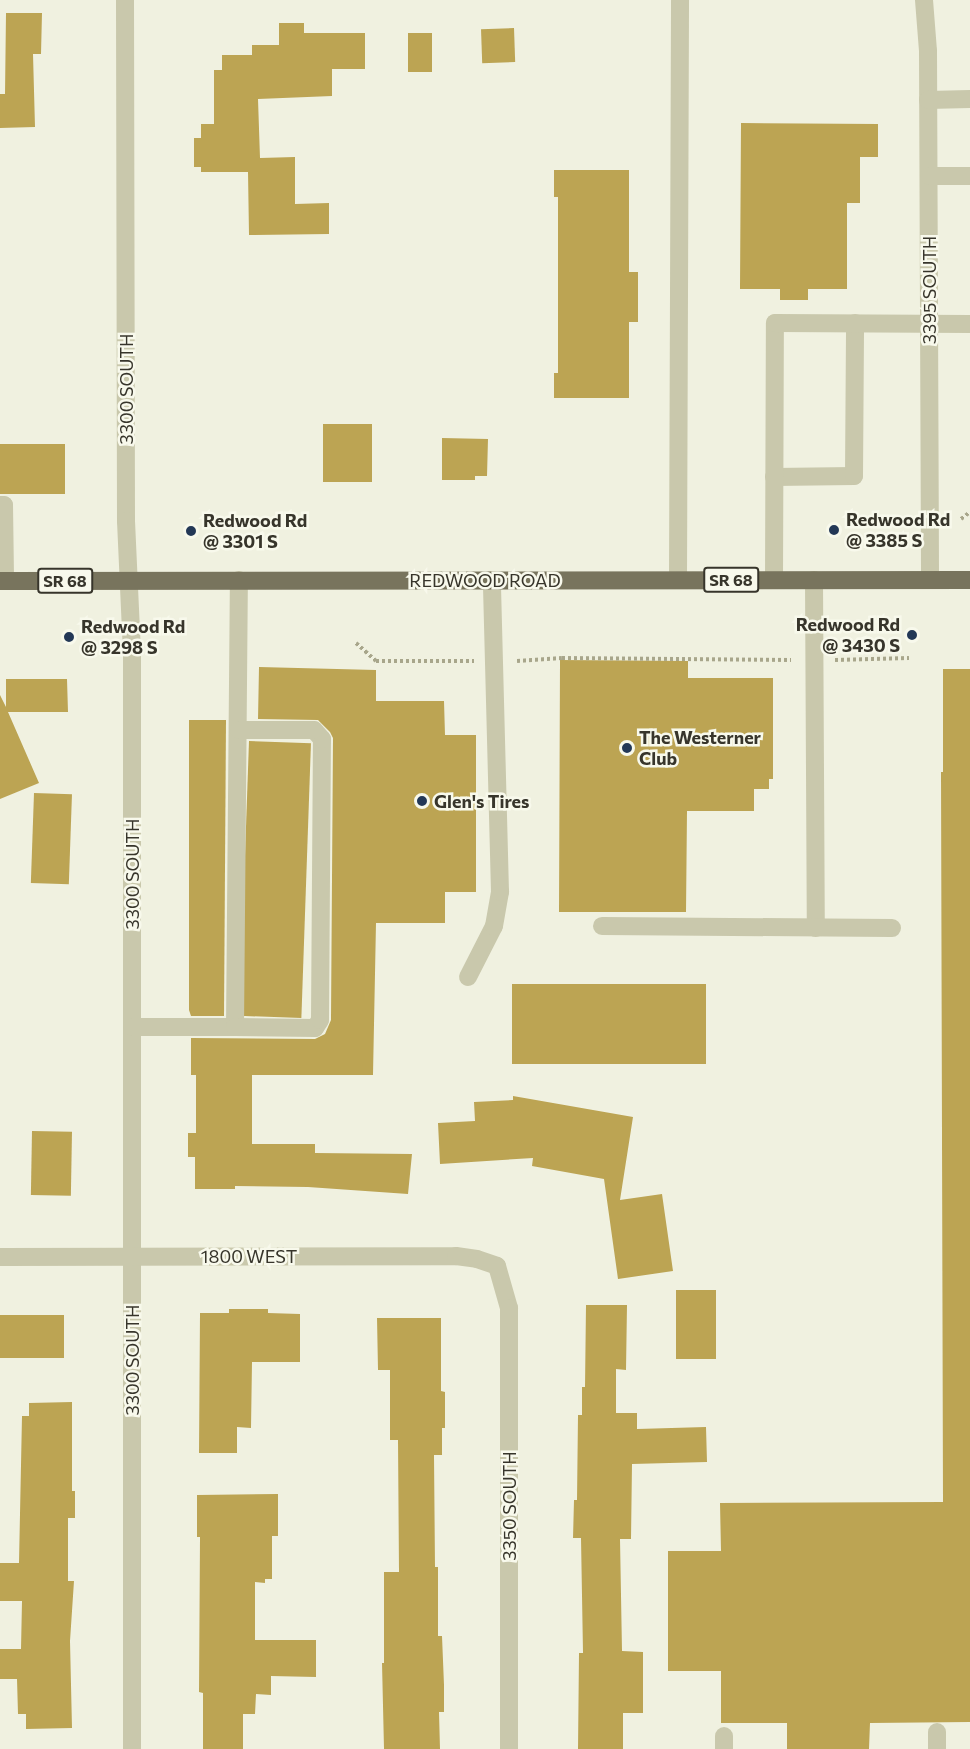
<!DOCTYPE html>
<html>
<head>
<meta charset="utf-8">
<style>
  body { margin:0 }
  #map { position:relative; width:970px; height:1749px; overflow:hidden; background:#f0f1e0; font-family:Commissioner,sans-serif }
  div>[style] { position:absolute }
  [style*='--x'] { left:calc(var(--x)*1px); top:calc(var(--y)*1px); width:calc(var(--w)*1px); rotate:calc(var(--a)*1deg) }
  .building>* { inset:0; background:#bca453; transform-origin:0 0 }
  .path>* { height:4px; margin-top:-2px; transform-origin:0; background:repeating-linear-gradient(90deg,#a8a68b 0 3px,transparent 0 6px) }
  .minor>* { height:18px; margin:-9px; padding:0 9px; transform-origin:9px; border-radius:9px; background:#c9c8ac }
  .major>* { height:18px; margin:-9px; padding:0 9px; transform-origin:9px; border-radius:9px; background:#78745d }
  .dots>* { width:16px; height:16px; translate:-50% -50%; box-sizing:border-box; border:3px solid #f8f9ec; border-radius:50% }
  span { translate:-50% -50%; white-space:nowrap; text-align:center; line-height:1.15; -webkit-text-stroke:5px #f8f9ec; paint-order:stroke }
  .shield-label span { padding:2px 4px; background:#f8f9ec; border:2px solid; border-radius:4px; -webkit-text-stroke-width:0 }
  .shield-label { font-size:16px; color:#37352b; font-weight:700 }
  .street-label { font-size:18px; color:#37352b }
  .poi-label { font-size:18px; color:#37352b; font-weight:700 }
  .left { translate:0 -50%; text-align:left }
  .right { translate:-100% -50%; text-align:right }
</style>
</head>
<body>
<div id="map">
  <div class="building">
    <div style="clip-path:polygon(6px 13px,42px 13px,41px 54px,33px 54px,35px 127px,0 128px,0 94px,5px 94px)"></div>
    <div style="clip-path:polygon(279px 23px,304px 23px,304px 33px,365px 33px,365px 69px,332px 69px,332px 96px,258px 99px,260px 158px,295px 157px,295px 204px,329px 203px,329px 234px,249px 235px,248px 172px,201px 172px,201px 167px,194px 167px,194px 138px,201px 138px,201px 124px,214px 124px,214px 70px,222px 70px,222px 55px,252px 55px,252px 45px,279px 45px)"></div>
    <div style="left:514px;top:28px;width:34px;height:33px;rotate:88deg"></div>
    <div style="left:408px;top:33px;width:24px;height:39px"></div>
    <div style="clip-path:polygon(741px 123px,878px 124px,878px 157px,860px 157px,860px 203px,847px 203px,847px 289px,808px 289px,808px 300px,780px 300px,780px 289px,740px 289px)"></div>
    <div style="clip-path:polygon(554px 170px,629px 170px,629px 272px,638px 272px,638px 322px,629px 322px,629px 398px,554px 398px,554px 373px,558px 373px,558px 197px,554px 197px)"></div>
    <div style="left:323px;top:424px;width:49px;height:58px"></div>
    <div style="clip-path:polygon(442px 438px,488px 439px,487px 476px,475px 476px,475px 480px,442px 480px)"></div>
    <div style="left:0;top:444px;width:65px;height:50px"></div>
    <div style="clip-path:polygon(560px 660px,688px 661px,688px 678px,773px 678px,773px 779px,769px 779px,769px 789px,754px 789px,754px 811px,687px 811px,686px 912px,559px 912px)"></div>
    <div style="clip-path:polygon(259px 667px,376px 670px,376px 701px,444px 701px,445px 735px,476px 735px,476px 892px,445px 892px,445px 923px,376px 923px,373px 1075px,252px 1075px,252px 1144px,315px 1144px,315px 1153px,412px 1154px,408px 1194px,308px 1187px,235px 1186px,235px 1189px,195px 1189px,195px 1157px,188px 1157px,188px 1133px,196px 1133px,196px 1075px,191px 1075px,191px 1038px,315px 1039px,325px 1034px,331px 1020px,333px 738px,330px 732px,318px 720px,258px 719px)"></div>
    <div style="clip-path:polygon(943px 669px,970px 669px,970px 1722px,870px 1723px,869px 1749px,787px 1749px,787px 1723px,721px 1723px,721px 1671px,668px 1671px,668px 1551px,721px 1551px,720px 1503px,943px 1502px,941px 772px,943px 772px)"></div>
    <div style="clip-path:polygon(6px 679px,67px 679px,68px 712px,8px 712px,39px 783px,0 799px,0 695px,6px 707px)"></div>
    <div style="clip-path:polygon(189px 720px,226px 720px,224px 1016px,191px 1016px,189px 1010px)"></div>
    <div style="left:249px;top:741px;width:62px;height:275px;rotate:2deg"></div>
    <div style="left:34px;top:793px;width:38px;height:90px;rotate:2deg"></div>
    <div style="left:706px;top:984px;width:80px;height:194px;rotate:90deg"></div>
    <div style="clip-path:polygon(513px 1096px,633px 1117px,620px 1200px,662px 1194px,673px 1271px,618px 1279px,604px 1179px,532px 1166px,533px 1158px,440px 1164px,438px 1123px,475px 1121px,474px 1102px,513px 1100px)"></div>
    <div style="left:32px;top:1131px;width:40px;height:64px;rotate:1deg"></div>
    <div style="left:716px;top:1290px;width:69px;height:40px;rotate:90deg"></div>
    <div style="clip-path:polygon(586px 1305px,627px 1305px,626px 1370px,616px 1369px,616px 1413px,637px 1413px,637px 1429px,706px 1427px,707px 1462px,632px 1464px,631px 1539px,620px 1539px,622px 1651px,643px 1652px,643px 1713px,623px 1713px,623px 1749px,578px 1749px,579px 1653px,583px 1653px,581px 1538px,573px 1538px,574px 1500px,577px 1500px,578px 1415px,582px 1415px,582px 1387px,585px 1387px)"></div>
    <div style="clip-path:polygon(229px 1309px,268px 1309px,268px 1313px,300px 1314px,300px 1362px,252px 1362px,251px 1428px,237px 1427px,237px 1453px,199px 1453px,200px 1313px,229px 1313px)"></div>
    <div style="left:0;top:1315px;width:64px;height:43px"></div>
    <div style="clip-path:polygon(377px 1318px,441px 1318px,441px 1391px,445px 1392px,445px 1428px,442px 1428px,442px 1455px,434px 1455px,435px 1567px,438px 1567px,438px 1636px,442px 1636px,444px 1685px,444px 1712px,439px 1712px,440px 1749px,384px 1749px,382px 1663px,384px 1663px,384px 1572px,399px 1572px,398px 1440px,390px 1440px,390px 1370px,378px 1370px)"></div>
    <div style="clip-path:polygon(72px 1402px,72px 1491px,75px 1491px,75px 1518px,68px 1518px,68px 1581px,74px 1581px,70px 1641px,72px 1728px,26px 1729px,26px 1714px,18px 1714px,17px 1679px,0 1679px,0 1649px,21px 1649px,22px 1601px,0 1601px,0 1563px,19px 1563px,22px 1416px,29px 1416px,29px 1403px)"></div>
    <div style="clip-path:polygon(278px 1494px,278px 1536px,272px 1536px,272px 1579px,265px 1579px,265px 1583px,255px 1582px,255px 1640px,316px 1640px,316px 1677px,271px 1676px,271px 1695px,256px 1694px,255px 1714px,243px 1714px,243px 1749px,203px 1749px,203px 1693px,199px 1692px,200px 1537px,197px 1537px,197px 1495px)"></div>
  </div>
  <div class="path">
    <div style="--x:961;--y:519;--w:11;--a:-38"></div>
    <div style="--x:356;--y:643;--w:27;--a:42"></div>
    <div style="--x:376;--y:661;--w:98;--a:0"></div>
    <div style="--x:835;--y:660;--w:74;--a:-1.5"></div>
    <div style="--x:517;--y:661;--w:45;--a:-3.8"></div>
    <div style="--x:562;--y:658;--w:229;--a:0.5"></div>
  </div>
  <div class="minor">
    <div style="--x:125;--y:0;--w:521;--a:89.89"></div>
    <div style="--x:126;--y:521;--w:132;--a:87.4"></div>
    <div style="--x:132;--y:653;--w:1096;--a:90"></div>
    <div style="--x:924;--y:0;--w:51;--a:85.5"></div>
    <div style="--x:928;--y:51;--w:529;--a:89.78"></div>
    <div style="--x:928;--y:100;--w:42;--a:-1.4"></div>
    <div style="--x:929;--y:176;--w:41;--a:0"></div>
    <div style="--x:774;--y:477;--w:80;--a:-0.7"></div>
    <div style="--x:854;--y:476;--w:153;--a:-89.6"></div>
    <div style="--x:0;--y:505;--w:4;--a:0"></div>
    <div style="--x:4;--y:505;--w:76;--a:89.2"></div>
    <div style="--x:678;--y:580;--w:580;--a:-89.8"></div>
    <div style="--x:774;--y:580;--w:257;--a:-89.8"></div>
    <div style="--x:775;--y:323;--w:195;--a:0.3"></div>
    <div style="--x:814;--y:580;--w:348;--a:89.7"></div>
    <div style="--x:602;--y:926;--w:290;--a:0.4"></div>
    <div style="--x:468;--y:977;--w:57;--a:-63"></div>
    <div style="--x:494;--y:926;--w:35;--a:-80"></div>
    <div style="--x:500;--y:892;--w:312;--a:-91.5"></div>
    <div style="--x:132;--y:1027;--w:103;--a:0"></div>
    <div style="--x:235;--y:1027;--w:447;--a:-89.5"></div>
    <div style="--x:235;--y:1027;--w:80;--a:0.7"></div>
    <div style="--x:315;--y:1028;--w:9;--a:-58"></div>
    <div style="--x:320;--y:1020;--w:281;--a:-89.6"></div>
    <div style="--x:322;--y:739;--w:12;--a:-132"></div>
    <div style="--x:314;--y:730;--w:75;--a:180"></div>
    <div style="--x:0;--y:1257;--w:456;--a:-0.1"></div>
    <div style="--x:456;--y:1256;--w:21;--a:8"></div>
    <div style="--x:477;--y:1259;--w:21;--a:19"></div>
    <div style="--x:497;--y:1266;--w:44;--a:74.1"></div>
    <div style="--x:509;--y:1308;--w:441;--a:90"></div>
    <div style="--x:937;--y:1732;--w:17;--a:90"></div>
    <div style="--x:724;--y:1749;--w:13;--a:-90"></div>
  </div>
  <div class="major">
    <div style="--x:0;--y:581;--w:970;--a:-0.06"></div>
  </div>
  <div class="dots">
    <div style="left:834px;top:530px;background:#233856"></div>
    <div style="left:191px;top:531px;background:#233856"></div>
    <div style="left:912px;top:635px;background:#233856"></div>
    <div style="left:69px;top:637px;background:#233856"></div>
    <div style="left:627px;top:748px;background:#233856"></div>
    <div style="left:422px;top:801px;background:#233856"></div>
  </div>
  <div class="shield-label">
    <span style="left:731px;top:580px">SR 68</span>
    <span style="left:65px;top:581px">SR 68</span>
  </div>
  <div class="street-label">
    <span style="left:929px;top:290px;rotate:-90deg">3395 SOUTH</span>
    <span style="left:126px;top:389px;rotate:-90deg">3300 SOUTH</span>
    <span style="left:485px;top:580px">REDWOOD ROAD</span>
    <span style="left:132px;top:874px;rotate:-90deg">3300 SOUTH</span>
    <span style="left:249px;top:1256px">1800 WEST</span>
    <span style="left:132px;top:1360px;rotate:-90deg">3300 SOUTH</span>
    <span style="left:509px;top:1506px;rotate:-90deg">3350 SOUTH</span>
  </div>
  <div class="poi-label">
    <span class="left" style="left:846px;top:530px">Redwood Rd<br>@ 3385 S</span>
    <span class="left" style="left:203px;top:531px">Redwood Rd<br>@ 3301 S</span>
    <span class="right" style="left:900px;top:635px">Redwood Rd<br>@ 3430 S</span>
    <span class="left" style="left:81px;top:637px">Redwood Rd<br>@ 3298 S</span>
    <span class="left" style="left:639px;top:748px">The Westerner<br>Club</span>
    <span class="left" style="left:434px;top:801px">Glen's Tires</span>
  </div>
</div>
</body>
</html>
